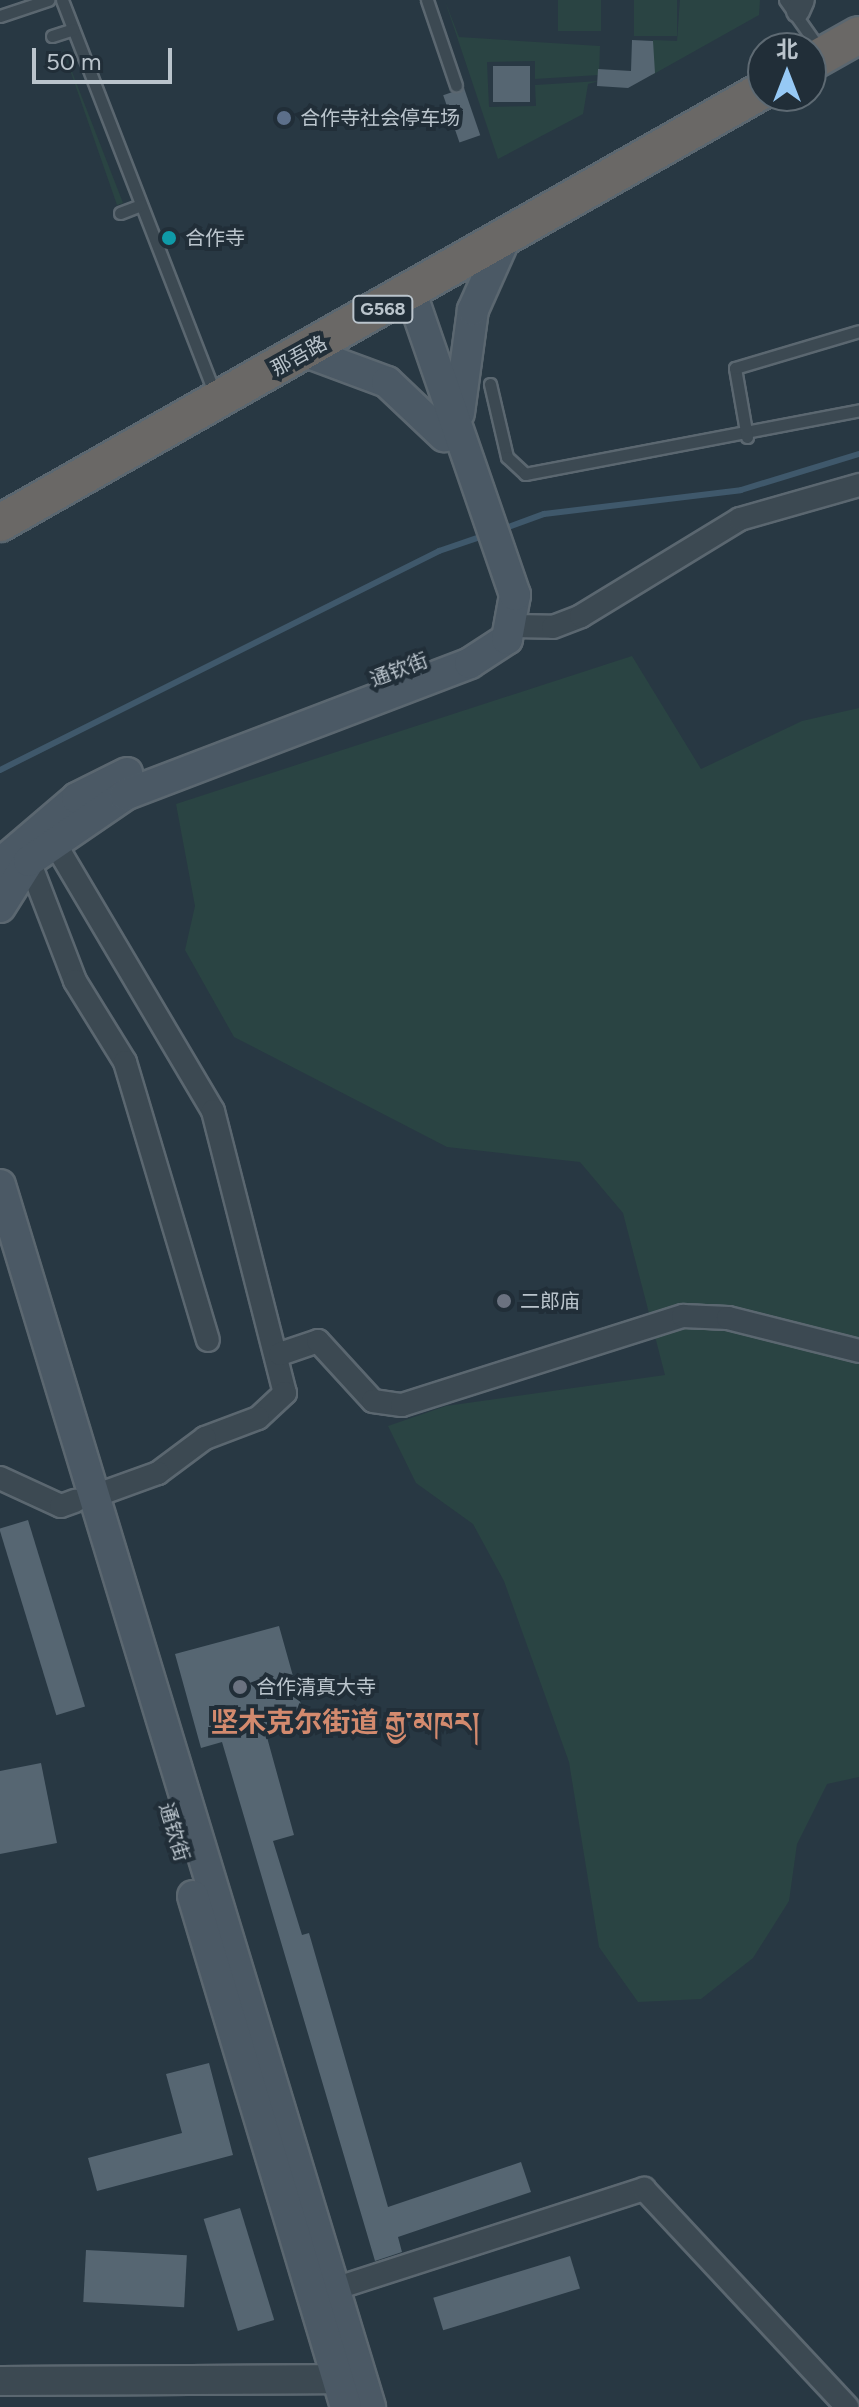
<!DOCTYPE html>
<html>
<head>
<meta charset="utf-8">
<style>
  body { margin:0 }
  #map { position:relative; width:859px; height:2407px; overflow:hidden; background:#283843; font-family:Figtree,"Noto Sans SC","Noto Serif Tibetan",sans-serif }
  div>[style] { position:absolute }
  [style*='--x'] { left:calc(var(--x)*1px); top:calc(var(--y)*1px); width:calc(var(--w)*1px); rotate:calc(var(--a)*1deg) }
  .green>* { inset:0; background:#2a4443; transform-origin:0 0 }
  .stream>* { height:6px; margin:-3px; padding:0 3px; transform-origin:3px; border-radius:3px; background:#3f586b }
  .building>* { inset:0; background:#566672; transform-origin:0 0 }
  .roads { filter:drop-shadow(2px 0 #5b6770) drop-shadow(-2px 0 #5b6770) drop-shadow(0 2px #5b6770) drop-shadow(0 -2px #5b6770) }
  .service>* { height:11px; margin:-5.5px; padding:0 5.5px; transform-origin:5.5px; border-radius:5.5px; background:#3c4952 }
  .minor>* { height:22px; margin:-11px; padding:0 11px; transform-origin:11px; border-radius:11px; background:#3c4952 }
  .tertiary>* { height:28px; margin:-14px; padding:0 14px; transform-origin:14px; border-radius:14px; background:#3c4952 }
  .secondary>* { height:30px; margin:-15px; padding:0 15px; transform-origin:15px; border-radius:15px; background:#4b5965 }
  .trunk>* { height:36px; margin:-18px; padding:0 18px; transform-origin:18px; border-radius:18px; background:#6a6866 }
  .dots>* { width:22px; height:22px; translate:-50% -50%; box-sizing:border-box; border:4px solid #212e38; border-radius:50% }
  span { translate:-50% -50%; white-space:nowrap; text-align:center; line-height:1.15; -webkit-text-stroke:8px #212e38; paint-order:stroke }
  .shield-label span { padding:2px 6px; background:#212e38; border:2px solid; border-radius:6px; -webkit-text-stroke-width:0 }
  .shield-label { font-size:18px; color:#bac4cc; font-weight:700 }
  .poi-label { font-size:20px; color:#bac4cc }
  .left { translate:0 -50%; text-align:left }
  .street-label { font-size:20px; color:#bac4cc }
  .district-label { font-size:28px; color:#d38a6e; font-weight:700 }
  .north { position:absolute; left:747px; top:32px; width:80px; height:80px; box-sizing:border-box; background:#212e38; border:2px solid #5e6a73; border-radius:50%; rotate:0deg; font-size:22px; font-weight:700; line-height:32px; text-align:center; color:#bac4cc }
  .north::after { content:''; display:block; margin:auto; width:28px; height:36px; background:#96c9f5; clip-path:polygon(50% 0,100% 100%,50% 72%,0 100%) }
  .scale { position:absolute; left:32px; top:48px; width:140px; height:36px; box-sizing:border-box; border:4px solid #bac4cc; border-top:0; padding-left:10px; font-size:24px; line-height:28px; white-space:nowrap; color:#bac4cc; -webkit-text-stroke:6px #212e38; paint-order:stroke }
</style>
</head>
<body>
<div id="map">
  <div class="green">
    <div style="left:558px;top:0;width:43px;height:31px"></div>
    <div style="left:634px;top:0;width:43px;height:36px"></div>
    <div style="clip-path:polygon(680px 0,760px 0,759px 15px,652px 75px,653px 40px,677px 41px)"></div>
    <div style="clip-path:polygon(445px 1px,459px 37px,600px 46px,599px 75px,535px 79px,535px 61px,487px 62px,489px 107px,536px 106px,535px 85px,599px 81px,588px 84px,583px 114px,498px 159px)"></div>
    <div style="clip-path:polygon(60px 41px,123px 203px,117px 205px)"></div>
    <div style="clip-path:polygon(632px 656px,701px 769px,802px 721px,859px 708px,859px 1777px,827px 1784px,797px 1844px,789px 1901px,753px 1958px,701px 1999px,638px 2002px,599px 1947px,569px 1762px,504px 1581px,473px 1524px,416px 1483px,388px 1426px,446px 1406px,665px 1375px,623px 1213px,580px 1162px,447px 1147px,234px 1037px,185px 950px,195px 906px,176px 804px)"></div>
  </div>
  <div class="stream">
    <div style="--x:500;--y:530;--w:47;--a:-20"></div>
    <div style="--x:544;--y:514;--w:198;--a:-6.9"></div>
    <div style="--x:741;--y:490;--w:123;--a:-17"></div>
    <div style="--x:0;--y:770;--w:491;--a:-26.5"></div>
    <div style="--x:439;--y:551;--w:50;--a:-18.8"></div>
  </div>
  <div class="building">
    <div style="clip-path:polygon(632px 40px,653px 41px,655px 73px,628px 88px,597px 86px,598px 69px,631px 71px)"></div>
    <div style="left:530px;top:66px;width:36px;height:37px;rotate:90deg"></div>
    <div style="left:464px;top:88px;width:50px;height:22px;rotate:71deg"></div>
    <div style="left:28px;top:1520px;width:195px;height:30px;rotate:73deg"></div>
    <div style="clip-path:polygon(279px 1626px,305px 1719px,265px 1730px,294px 1835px,273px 1841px,302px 1935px,309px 1933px,388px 2207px,521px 2162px,531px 2192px,398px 2237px,402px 2252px,375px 2261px,222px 1742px,201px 1748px,175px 1654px)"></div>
    <div style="clip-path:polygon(41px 1763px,57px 1843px,0 1854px,0 1771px)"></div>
    <div style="clip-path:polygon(209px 2063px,233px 2155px,97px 2191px,88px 2158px,182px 2133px,166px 2074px)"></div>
    <div style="left:240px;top:2208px;width:117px;height:38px;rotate:73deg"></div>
    <div style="left:86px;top:2250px;width:101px;height:52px;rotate:3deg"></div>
    <div style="left:570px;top:2256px;width:34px;height:143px;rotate:73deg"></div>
  </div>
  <div class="roads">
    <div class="service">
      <div style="--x:62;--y:0;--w:424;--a:68.8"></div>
      <div style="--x:427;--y:0;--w:90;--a:71.2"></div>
      <div style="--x:785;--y:0;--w:62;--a:54.8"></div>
      <div style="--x:0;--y:16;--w:51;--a:-18.4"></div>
      <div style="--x:52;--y:36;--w:22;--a:-18"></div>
      <div style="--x:120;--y:213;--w:22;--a:-21"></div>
      <div style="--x:490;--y:384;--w:75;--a:76.9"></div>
      <div style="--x:507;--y:457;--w:25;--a:43"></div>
      <div style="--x:525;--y:474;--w:340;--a:-10.8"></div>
      <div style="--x:747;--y:437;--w:70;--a:-99.9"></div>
      <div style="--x:735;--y:368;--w:129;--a:-16.6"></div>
    </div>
    <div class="minor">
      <div style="--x:798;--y:11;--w:12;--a:-66"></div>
      <div style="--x:514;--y:626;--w:39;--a:1"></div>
      <div style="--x:553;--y:627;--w:30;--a:-21"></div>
      <div style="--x:581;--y:616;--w:186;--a:-31.4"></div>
      <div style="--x:740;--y:519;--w:124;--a:-15.9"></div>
      <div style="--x:54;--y:842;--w:312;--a:59.4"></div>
      <div style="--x:213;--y:1111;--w:291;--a:75.7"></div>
      <div style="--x:285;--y:1393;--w:37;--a:137"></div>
      <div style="--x:258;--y:1418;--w:57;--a:159.3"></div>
      <div style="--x:205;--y:1438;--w:59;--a:143.3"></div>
      <div style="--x:158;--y:1473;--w:68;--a:160.2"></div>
      <div style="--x:29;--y:861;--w:129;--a:69"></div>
      <div style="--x:75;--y:981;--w:95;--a:58.3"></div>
      <div style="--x:125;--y:1062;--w:290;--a:73.4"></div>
      <div style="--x:280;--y:1354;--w:40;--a:-18.9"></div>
      <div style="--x:318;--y:1341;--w:81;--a:47.5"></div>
      <div style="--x:373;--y:1401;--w:29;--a:8"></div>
      <div style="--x:402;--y:1405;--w:295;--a:-17.6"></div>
      <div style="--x:683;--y:1316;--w:45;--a:2.5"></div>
      <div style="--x:728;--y:1318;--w:135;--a:14.1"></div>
      <div style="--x:0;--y:1478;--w:67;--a:24.7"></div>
      <div style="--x:61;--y:1506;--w:15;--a:-20"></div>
      <div style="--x:334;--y:2289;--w:326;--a:-17.9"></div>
      <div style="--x:644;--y:2189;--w:298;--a:47"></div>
    </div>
    <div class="tertiary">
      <div style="--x:0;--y:2381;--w:359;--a:-0.3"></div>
    </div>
    <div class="secondary">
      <div style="--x:306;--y:352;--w:86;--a:20.3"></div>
      <div style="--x:387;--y:382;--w:79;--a:43.5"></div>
      <div style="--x:459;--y:413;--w:104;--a:-82.3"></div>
      <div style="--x:473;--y:310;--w:81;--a:-66"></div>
      <div style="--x:0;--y:864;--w:101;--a:-40.6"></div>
      <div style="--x:77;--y:798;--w:56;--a:-26.6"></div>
      <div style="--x:0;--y:907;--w:54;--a:-57.8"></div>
      <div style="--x:29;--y:861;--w:116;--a:-34.5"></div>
      <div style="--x:125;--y:795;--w:369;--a:-20.9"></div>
      <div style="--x:470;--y:663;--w:44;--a:-33"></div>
      <div style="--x:507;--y:639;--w:45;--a:-79.7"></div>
      <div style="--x:515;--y:595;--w:319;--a:-109"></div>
      <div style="--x:0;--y:1185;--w:1277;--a:73.15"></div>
      <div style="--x:193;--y:1896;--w:533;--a:73.33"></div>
    </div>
    <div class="trunk">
      <div style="--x:811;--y:62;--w:55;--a:-29.4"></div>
      <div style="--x:0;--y:523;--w:877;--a:-29.57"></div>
    </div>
  </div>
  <div class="dots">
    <div style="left:284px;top:118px;background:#5c6f8a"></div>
    <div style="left:169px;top:238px;background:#0f9aa8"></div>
    <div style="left:504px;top:1301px;background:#6b7280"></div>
    <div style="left:240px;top:1687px;background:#6b7280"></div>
  </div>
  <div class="shield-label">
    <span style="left:383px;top:309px">G568</span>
  </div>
  <div class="poi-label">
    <span class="left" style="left:300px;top:118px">合作寺社会停车场</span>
    <span class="left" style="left:185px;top:238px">合作寺</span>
    <span class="left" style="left:520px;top:1301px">二郎庙</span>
    <span class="left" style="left:256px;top:1687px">合作清真大寺</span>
  </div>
  <div class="street-label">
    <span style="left:299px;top:356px;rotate:-29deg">那吾路</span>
    <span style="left:399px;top:670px;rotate:-21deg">通钦街</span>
    <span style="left:174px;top:1832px;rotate:73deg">通钦街</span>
  </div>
  <div class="district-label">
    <span style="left:345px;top:1722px">坚木克尔街道 རྒྱ་མཁར།</span>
  </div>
  <div class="north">北</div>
  <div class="scale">50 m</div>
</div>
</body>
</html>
